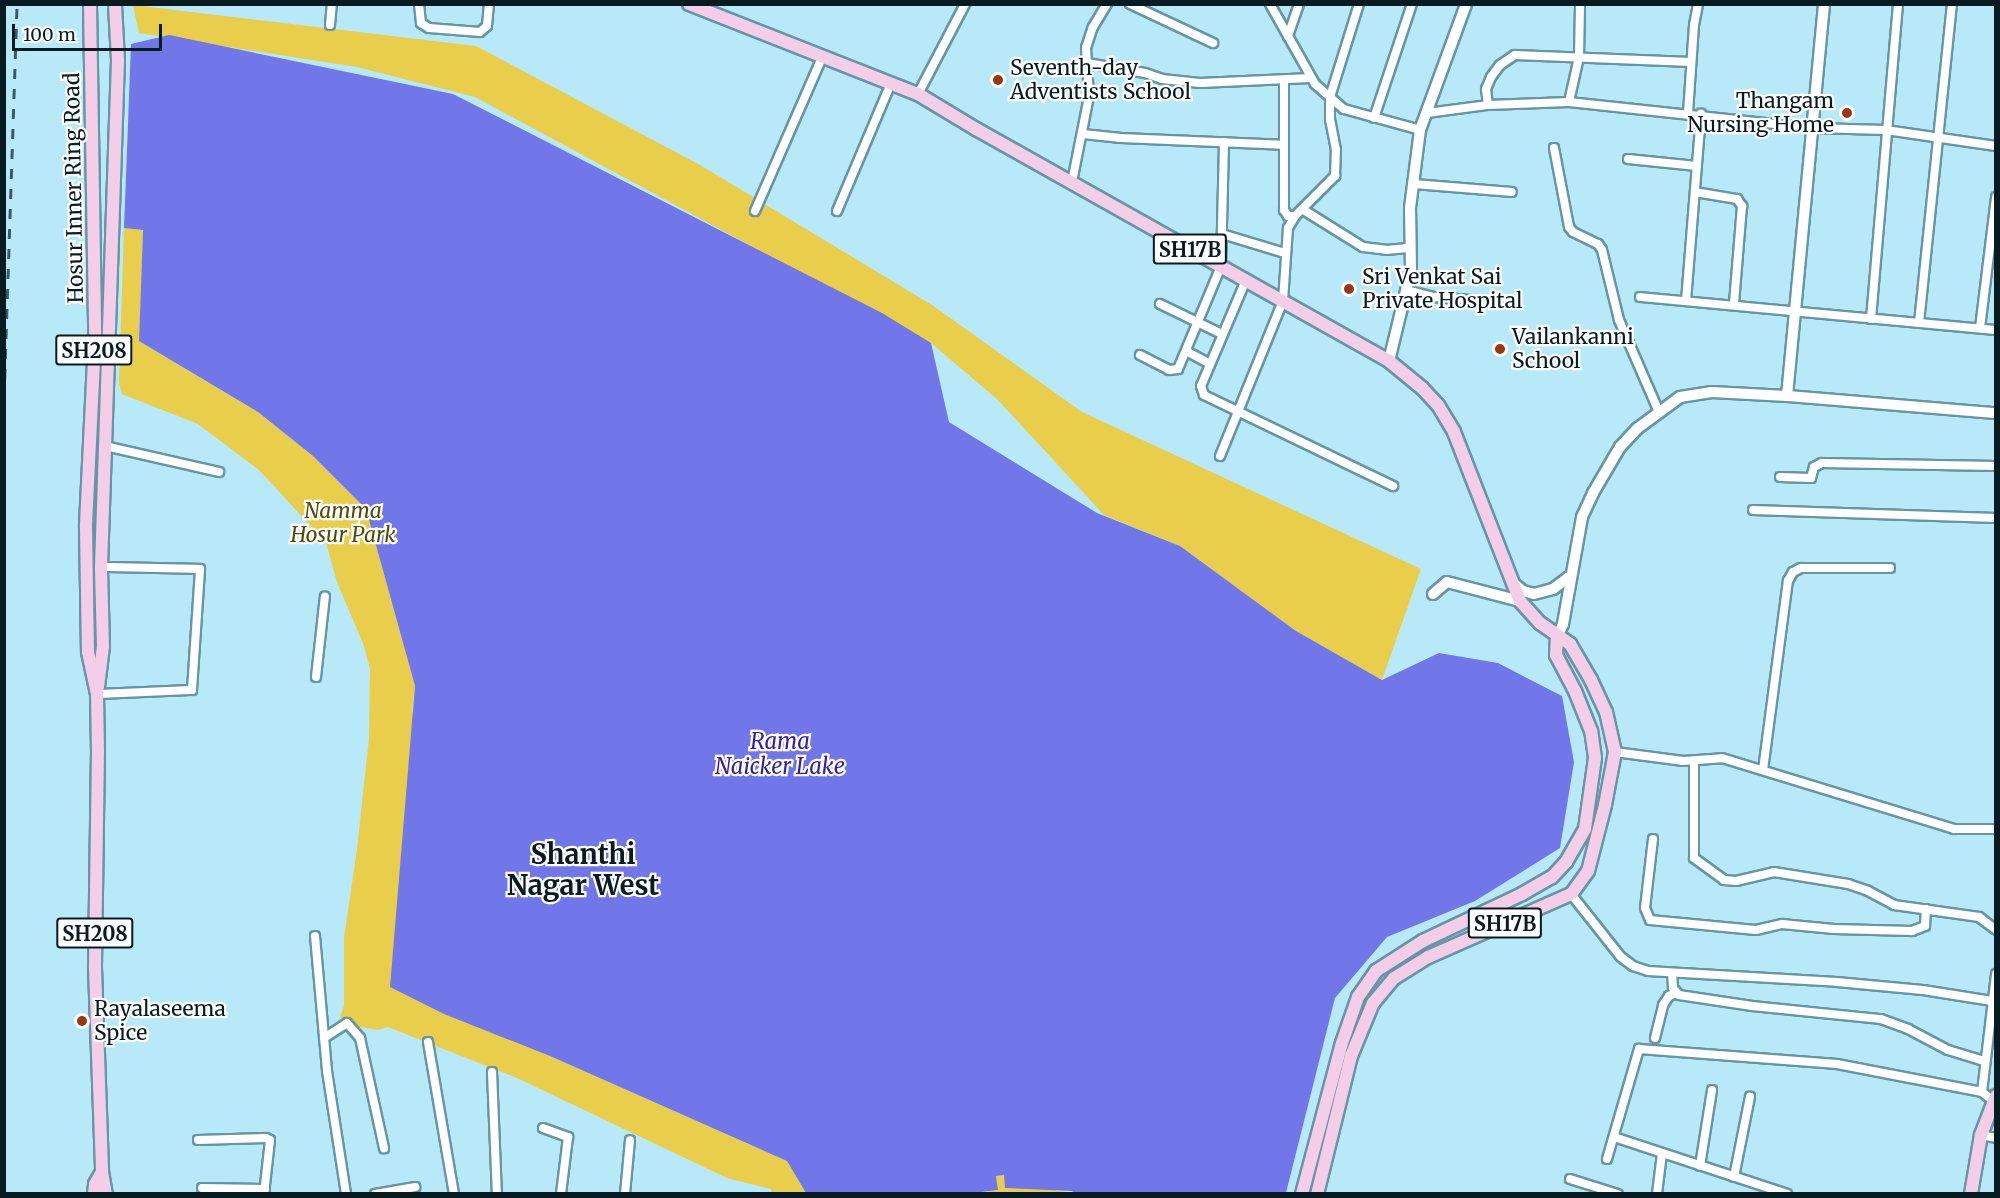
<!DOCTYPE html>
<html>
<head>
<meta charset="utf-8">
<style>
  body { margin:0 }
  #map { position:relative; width:2000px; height:1198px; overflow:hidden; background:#b7e9f8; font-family:Merriweather,serif }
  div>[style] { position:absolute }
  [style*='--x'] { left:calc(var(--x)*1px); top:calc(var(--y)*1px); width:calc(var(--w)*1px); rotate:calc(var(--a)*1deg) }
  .green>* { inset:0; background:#e8ce4b }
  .water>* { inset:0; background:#7177e8 }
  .roads { filter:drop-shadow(2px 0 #6696a4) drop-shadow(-2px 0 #6696a4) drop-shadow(0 2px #6696a4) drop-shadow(0 -2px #6696a4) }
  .minor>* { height:8px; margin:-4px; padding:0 4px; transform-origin:4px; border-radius:4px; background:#fff }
  .tertiary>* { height:10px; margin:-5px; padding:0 5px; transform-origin:5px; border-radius:5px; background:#fff }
  .primary>* { height:12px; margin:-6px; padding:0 6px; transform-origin:6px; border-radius:6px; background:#f4cde8 }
  .rail>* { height:3px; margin-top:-1.5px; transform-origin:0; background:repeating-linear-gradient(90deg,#3d5a63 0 10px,transparent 0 20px) }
  .dots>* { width:16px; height:16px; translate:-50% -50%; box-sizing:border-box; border:3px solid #fff; border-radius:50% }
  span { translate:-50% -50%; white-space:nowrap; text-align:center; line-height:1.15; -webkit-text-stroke:4.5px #fff; paint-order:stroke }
  .shield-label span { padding:2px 4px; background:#fff; border:2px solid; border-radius:4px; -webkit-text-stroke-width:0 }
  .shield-label { font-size:20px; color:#071b20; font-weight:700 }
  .poi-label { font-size:21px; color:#071b20 }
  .left { translate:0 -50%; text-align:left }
  .right { translate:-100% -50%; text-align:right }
  .street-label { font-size:21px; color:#071b20 }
  .park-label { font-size:21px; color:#544909; font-style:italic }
  .water-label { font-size:22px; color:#3420a6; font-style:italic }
  .district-label { font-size:27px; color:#071b20; font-weight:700 }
  .frame { position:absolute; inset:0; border:6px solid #071b20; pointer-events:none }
  .scale { position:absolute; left:12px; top:24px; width:150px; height:27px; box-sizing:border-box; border:3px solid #071b20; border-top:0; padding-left:8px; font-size:18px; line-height:21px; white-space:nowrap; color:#071b20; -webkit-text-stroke:4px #fff; paint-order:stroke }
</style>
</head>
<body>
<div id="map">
  <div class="green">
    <div style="clip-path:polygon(133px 5px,476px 46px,700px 165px,932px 305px,1082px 412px,1421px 569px,1382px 680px,1296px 631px,1180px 546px,1104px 515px,998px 400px,931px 343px,475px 97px,357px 67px,139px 33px)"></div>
    <div style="clip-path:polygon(124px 228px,143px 230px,139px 341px,258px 412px,313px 456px,366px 509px,415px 686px,412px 711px,550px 1056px,787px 1161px,806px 1193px,772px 1193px,771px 1189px,727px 1178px,517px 1078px,388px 1027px,378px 1030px,349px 1025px,340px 1017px,344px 1006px,344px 938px,357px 849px,369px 738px,370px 669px,364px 646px,337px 582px,326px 543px,274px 486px,259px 470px,198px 424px,122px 394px,119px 383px)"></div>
    <div style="clip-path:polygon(1005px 1175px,1006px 1183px,1074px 1193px,972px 1194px,997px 1190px,996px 1176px)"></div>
  </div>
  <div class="water">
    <div style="clip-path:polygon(169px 35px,453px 94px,882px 313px,931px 343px,949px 422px,1097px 513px,1180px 546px,1296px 631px,1382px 680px,1439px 653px,1498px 663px,1562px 696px,1574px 762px,1560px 848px,1475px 901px,1387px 937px,1335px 998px,1286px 1193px,1074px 1193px,1072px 1191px,1005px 1188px,1004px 1175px,996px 1176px,998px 1190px,972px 1193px,806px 1193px,787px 1161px,550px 1056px,444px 1014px,390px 987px,415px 686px,366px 509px,313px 456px,258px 412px,139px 341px,143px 230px,124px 228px,131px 44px)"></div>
  </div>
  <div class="roads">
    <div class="minor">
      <div style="--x:419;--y:4;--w:19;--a:84"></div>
      <div style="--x:421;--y:23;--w:9;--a:32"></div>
      <div style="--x:429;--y:28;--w:51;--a:4.5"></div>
      <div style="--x:480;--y:32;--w:9;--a:-41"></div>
      <div style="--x:487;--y:26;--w:22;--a:-85"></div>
      <div style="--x:1130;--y:4;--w:92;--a:25.2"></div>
      <div style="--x:1270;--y:4;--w:92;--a:60.6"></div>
      <div style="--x:1315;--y:84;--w:38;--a:41"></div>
      <div style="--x:1344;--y:109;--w:79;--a:15.4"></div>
      <div style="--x:330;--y:25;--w:21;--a:-85"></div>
      <div style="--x:1288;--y:36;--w:34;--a:-71"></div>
      <div style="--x:1087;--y:63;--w:59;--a:9.8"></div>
      <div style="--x:1145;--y:73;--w:18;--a:19"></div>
      <div style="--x:1162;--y:79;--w:38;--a:6"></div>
      <div style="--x:1200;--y:83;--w:111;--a:-2.6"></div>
      <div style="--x:1284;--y:80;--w:130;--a:90"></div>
      <div style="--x:1284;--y:210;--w:7;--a:56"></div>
      <div style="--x:1288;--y:216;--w:7;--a:0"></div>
      <div style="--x:918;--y:94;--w:102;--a:-62.4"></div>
      <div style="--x:1569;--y:102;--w:46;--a:-77.5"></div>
      <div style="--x:1579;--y:57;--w:53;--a:-88.9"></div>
      <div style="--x:1488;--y:105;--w:16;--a:-97"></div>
      <div style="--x:1486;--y:89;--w:13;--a:-67"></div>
      <div style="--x:1491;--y:77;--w:15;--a:-53"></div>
      <div style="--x:1500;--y:65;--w:18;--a:-34"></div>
      <div style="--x:1515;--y:55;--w:176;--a:2.3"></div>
      <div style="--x:1427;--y:113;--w:62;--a:-7.5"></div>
      <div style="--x:1488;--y:105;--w:81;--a:-2.1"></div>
      <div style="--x:1569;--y:102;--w:244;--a:6.1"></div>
      <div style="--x:1812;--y:128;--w:74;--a:1.5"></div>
      <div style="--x:1886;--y:130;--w:111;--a:8.3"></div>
      <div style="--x:1688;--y:113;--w:88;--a:-86.1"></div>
      <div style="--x:1694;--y:25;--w:21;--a:-79"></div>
      <div style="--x:1374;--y:118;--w:120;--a:-71.6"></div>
      <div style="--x:1083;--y:134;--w:36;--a:6"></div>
      <div style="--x:1119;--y:138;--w:165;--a:2.4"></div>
      <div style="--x:1554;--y:148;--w:80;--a:79.2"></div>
      <div style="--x:1569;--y:227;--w:6;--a:51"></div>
      <div style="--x:1573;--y:232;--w:28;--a:26"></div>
      <div style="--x:1598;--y:244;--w:7;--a:56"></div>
      <div style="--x:1602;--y:250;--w:72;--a:76.3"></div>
      <div style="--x:1619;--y:320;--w:100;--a:66.5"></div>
      <div style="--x:1628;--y:159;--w:69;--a:5.8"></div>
      <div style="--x:1072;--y:182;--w:88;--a:-78.8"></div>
      <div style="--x:1089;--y:96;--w:48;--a:-93.6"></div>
      <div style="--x:1086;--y:48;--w:22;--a:-72"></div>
      <div style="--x:1093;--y:27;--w:27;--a:-59"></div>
      <div style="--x:1414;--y:184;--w:98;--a:4.7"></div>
      <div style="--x:1695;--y:192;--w:43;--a:9.5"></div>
      <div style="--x:1737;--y:199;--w:9;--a:54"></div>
      <div style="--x:1742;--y:206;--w:98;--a:94.7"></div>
      <div style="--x:1302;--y:209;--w:72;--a:31.9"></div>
      <div style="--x:1363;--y:247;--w:23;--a:7"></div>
      <div style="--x:1386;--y:250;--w:25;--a:-5"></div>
      <div style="--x:755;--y:211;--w:170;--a:-66.4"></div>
      <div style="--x:837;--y:211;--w:139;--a:-67.1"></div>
      <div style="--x:1222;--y:234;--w:66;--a:16.8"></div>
      <div style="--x:1246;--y:280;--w:115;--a:113"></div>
      <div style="--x:1201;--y:386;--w:9;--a:72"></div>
      <div style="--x:1204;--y:395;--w:210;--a:25.7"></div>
      <div style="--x:1406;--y:290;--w:30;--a:14"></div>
      <div style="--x:1435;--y:297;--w:35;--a:5"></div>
      <div style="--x:1640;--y:297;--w:358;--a:5.3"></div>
      <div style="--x:1686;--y:301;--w:188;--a:-85.4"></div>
      <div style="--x:1160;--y:304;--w:69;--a:25.8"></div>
      <div style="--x:1871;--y:319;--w:316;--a:-85.1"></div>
      <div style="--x:1919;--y:323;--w:321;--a:-84.1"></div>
      <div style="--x:1980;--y:328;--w:132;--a:-83"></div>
      <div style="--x:1186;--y:351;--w:27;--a:28"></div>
      <div style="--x:1140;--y:355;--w:33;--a:27"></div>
      <div style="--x:1169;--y:370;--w:9;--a:-6"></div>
      <div style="--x:1178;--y:369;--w:112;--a:-67.3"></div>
      <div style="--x:1221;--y:266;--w:124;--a:-88.6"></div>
      <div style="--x:105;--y:446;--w:117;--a:12.8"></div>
      <div style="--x:1220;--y:456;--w:167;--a:-67.9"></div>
      <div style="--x:1283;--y:301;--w:73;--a:-86.1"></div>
      <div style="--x:1288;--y:228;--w:14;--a:-60"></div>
      <div style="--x:1295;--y:216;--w:57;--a:-45"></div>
      <div style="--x:1335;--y:176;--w:26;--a:-88"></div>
      <div style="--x:1336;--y:150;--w:31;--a:-101"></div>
      <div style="--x:1330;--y:120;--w:23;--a:-90"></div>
      <div style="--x:1330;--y:97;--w:97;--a:-72.7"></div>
      <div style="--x:1780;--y:477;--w:31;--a:2"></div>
      <div style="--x:1811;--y:478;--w:11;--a:-75"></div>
      <div style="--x:1814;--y:467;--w:9;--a:-27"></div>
      <div style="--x:1822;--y:463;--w:174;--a:1"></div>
      <div style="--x:1753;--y:510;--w:243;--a:1.9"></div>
      <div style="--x:316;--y:677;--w:81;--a:-83.7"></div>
      <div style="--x:97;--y:694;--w:95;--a:-2.4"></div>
      <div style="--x:192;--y:690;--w:121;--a:-86.2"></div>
      <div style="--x:200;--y:569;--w:99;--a:-178.8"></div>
      <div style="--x:1615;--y:752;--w:69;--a:7.5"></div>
      <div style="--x:1683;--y:761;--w:39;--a:-4"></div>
      <div style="--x:1722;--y:758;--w:243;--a:17"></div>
      <div style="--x:1954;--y:829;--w:42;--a:0"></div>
      <div style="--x:1694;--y:761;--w:97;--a:90"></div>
      <div style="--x:1694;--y:858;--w:37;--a:36"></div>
      <div style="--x:1724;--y:880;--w:12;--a:5"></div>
      <div style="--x:1736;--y:881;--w:39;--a:-13"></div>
      <div style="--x:1774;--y:872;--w:75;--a:9.2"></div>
      <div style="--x:1848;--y:884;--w:21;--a:19"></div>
      <div style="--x:1868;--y:891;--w:30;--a:28"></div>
      <div style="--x:1894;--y:905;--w:86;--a:8"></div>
      <div style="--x:1979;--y:917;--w:21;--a:37"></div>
      <div style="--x:1763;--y:770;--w:191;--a:-82.5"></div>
      <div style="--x:1788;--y:581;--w:10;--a:-61"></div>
      <div style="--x:1793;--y:572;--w:9;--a:-27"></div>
      <div style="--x:1801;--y:568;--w:89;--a:0"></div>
      <div style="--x:1653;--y:839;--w:69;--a:96.6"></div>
      <div style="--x:1645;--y:908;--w:13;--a:67"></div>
      <div style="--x:1650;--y:920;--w:106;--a:5.4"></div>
      <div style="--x:1756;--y:930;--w:27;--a:-13"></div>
      <div style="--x:1782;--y:924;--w:52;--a:5.5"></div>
      <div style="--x:1834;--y:929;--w:78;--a:1.5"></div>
      <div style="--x:1912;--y:931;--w:14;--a:-21"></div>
      <div style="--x:1925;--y:926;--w:17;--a:-87"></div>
      <div style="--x:1571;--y:894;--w:80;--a:51.6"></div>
      <div style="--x:1621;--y:957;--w:15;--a:37"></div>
      <div style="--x:1633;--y:966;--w:16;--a:18"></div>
      <div style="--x:1648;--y:971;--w:189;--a:3.3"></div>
      <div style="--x:1837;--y:982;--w:86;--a:5.3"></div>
      <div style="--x:1923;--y:990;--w:70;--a:9.1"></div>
      <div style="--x:315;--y:936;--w:136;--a:84.9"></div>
      <div style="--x:327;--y:1071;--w:124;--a:81.2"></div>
      <div style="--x:1672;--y:973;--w:15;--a:86"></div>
      <div style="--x:1673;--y:988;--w:9;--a:49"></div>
      <div style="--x:1679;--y:995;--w:74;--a:8.6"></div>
      <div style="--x:1752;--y:1006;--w:130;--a:5.8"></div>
      <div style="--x:1881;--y:1019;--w:29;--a:20"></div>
      <div style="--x:1908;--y:1029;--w:45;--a:27.7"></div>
      <div style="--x:1948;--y:1050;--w:39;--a:17"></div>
      <div style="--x:324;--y:1038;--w:27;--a:-33"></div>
      <div style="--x:347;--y:1023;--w:20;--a:49"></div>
      <div style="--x:360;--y:1038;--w:113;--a:77.7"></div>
      <div style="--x:1655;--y:1038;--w:34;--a:-76"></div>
      <div style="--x:1663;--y:1005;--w:11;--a:-56"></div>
      <div style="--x:1669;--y:996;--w:8;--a:-23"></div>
      <div style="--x:428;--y:1042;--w:154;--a:80.3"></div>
      <div style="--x:492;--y:1072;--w:122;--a:87.7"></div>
      <div style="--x:1992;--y:1100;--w:13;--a:-141"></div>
      <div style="--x:1982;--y:1092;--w:119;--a:-83.2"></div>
      <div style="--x:543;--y:1128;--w:27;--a:20"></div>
      <div style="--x:568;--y:1137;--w:57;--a:97"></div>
      <div style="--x:1981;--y:1135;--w:15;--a:11"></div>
      <div style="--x:1614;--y:1137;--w:182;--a:18.2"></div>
      <div style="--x:198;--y:1140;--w:68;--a:-1.7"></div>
      <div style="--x:266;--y:1138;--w:4;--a:27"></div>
      <div style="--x:270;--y:1140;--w:54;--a:96.3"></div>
      <div style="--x:1607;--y:1159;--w:115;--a:-73.8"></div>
      <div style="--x:1639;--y:1049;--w:199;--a:4.3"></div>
      <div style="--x:1837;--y:1064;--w:148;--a:10.9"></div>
      <div style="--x:1700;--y:1166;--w:77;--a:-81"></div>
      <div style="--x:1734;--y:1177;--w:82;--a:-78.7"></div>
      <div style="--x:1570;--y:1179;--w:50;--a:17.4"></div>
      <div style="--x:202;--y:1188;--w:63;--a:0.9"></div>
      <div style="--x:375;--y:1194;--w:41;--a:-9.9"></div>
      <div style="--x:625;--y:1194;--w:54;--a:-84.7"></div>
      <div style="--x:1657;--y:1194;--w:41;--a:-83"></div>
    </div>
    <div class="tertiary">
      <div style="--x:1389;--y:361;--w:94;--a:-76.4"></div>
      <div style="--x:1411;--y:270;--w:62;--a:-90.9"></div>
      <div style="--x:1410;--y:208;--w:79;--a:-82.7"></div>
      <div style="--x:1420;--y:130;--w:134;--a:-69.9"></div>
      <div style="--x:1787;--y:396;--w:394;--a:-84.6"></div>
      <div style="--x:1513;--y:583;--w:13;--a:39"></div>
      <div style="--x:1523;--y:591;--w:11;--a:15"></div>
      <div style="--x:1534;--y:594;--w:20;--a:-15"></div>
      <div style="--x:1553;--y:589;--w:20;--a:-37"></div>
      <div style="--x:1433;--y:594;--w:18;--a:-41"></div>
      <div style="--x:1447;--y:582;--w:75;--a:14.6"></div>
      <div style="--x:1557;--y:637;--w:14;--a:-65"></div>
      <div style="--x:1563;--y:624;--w:109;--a:-79.9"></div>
      <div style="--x:1582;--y:517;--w:26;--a:-65"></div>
      <div style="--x:1593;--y:493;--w:53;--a:-59.6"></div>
      <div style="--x:1620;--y:447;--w:26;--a:-47"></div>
      <div style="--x:1638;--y:428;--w:52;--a:-36.4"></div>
      <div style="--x:1680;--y:397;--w:32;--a:-9"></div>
      <div style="--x:1712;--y:392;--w:75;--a:3.1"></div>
      <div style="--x:1787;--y:396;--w:210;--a:4.7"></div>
    </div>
    <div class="primary">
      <div style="--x:90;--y:4;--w:336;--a:89.1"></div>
      <div style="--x:95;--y:340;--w:187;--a:92.8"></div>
      <div style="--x:86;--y:527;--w:125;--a:89.1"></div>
      <div style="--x:88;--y:652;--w:43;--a:77.9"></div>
      <div style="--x:97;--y:694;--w:56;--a:89"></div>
      <div style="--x:98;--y:750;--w:218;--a:90.8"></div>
      <div style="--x:95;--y:968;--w:204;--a:88"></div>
      <div style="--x:102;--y:1172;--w:22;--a:80"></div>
      <div style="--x:689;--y:4;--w:246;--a:21.5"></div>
      <div style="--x:918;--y:94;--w:68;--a:31.1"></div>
      <div style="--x:976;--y:129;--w:474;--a:29.3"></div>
      <div style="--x:1389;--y:361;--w:43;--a:39.3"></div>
      <div style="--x:1422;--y:388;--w:23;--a:47"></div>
      <div style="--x:1438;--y:405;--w:31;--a:59"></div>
      <div style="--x:1454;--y:432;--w:181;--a:68.7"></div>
      <div style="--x:1520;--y:601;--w:30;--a:48"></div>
      <div style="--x:1540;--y:623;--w:37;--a:35"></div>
      <div style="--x:1570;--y:644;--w:42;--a:59.7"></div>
      <div style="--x:1591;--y:680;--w:35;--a:65"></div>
      <div style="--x:1606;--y:712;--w:41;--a:77.3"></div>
      <div style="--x:1615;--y:752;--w:54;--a:100.7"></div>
      <div style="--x:1605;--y:805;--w:68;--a:104.4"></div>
      <div style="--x:1588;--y:871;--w:29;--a:126"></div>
      <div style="--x:1571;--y:894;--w:156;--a:156.2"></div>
      <div style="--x:1428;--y:957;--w:40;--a:148"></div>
      <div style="--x:1394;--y:978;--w:33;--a:130"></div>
      <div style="--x:1373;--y:1003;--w:57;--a:112.5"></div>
      <div style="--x:1351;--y:1056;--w:142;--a:103.8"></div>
      <div style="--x:98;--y:687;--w:41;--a:-83"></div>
      <div style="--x:103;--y:646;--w:79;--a:-91.5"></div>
      <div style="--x:101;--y:567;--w:507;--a:-88.08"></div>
      <div style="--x:118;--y:60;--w:56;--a:-93.1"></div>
      <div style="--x:94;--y:1194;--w:10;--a:-84"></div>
      <div style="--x:95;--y:1184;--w:14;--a:-60"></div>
      <div style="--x:1302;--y:1194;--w:156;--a:-75.2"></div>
      <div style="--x:1342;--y:1043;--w:49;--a:-70.8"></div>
      <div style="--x:1358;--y:997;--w:32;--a:-55"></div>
      <div style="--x:1376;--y:971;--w:56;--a:-32.6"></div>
      <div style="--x:1423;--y:941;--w:110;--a:-25.4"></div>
      <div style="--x:1522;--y:894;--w:34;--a:-30"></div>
      <div style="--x:1552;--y:877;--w:21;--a:-47"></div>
      <div style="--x:1566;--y:862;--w:38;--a:-60"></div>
      <div style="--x:1585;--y:829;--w:72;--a:-82"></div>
      <div style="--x:1595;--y:758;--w:27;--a:-98"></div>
      <div style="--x:1591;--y:731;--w:43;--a:-111.8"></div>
      <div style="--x:1575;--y:691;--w:41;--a:-117.8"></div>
      <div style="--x:1556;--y:655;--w:18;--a:-87"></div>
      <div style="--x:1971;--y:1194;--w:60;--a:-80.4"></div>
      <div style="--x:1981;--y:1135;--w:42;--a:-69"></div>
    </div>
  </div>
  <div class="rail">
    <div style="--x:4;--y:398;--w:394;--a:-88.1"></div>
  </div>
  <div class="dots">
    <div style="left:998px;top:80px;background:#9c3611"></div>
    <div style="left:1847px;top:113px;background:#9c3611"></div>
    <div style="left:1349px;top:289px;background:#9c3611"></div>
    <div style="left:1500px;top:349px;background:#9c3611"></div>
    <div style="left:82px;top:1021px;background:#9c3611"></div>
  </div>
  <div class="shield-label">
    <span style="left:1190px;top:249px">SH17B</span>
    <span style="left:94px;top:350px">SH208</span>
    <span style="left:1505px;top:923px">SH17B</span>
    <span style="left:95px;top:933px">SH208</span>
  </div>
  <div class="poi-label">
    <span class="left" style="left:1010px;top:80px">Seventh-day<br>Adventists School</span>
    <span class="right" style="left:1834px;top:113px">Thangam<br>Nursing Home</span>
    <span class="left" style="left:1362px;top:289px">Sri Venkat Sai<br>Private Hospital</span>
    <span class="left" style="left:1512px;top:349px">Vailankanni<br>School</span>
    <span class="left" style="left:94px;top:1021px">Rayalaseema<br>Spice</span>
  </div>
  <div class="street-label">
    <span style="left:74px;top:188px;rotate:-91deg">Hosur Inner Ring Road</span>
  </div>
  <div class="park-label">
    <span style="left:343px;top:523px">Namma<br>Hosur Park</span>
  </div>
  <div class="water-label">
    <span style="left:780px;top:754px">Rama<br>Naicker Lake</span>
  </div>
  <div class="district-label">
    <span style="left:583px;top:870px">Shanthi<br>Nagar West</span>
  </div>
  <div class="frame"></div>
  <div class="scale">100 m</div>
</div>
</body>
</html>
